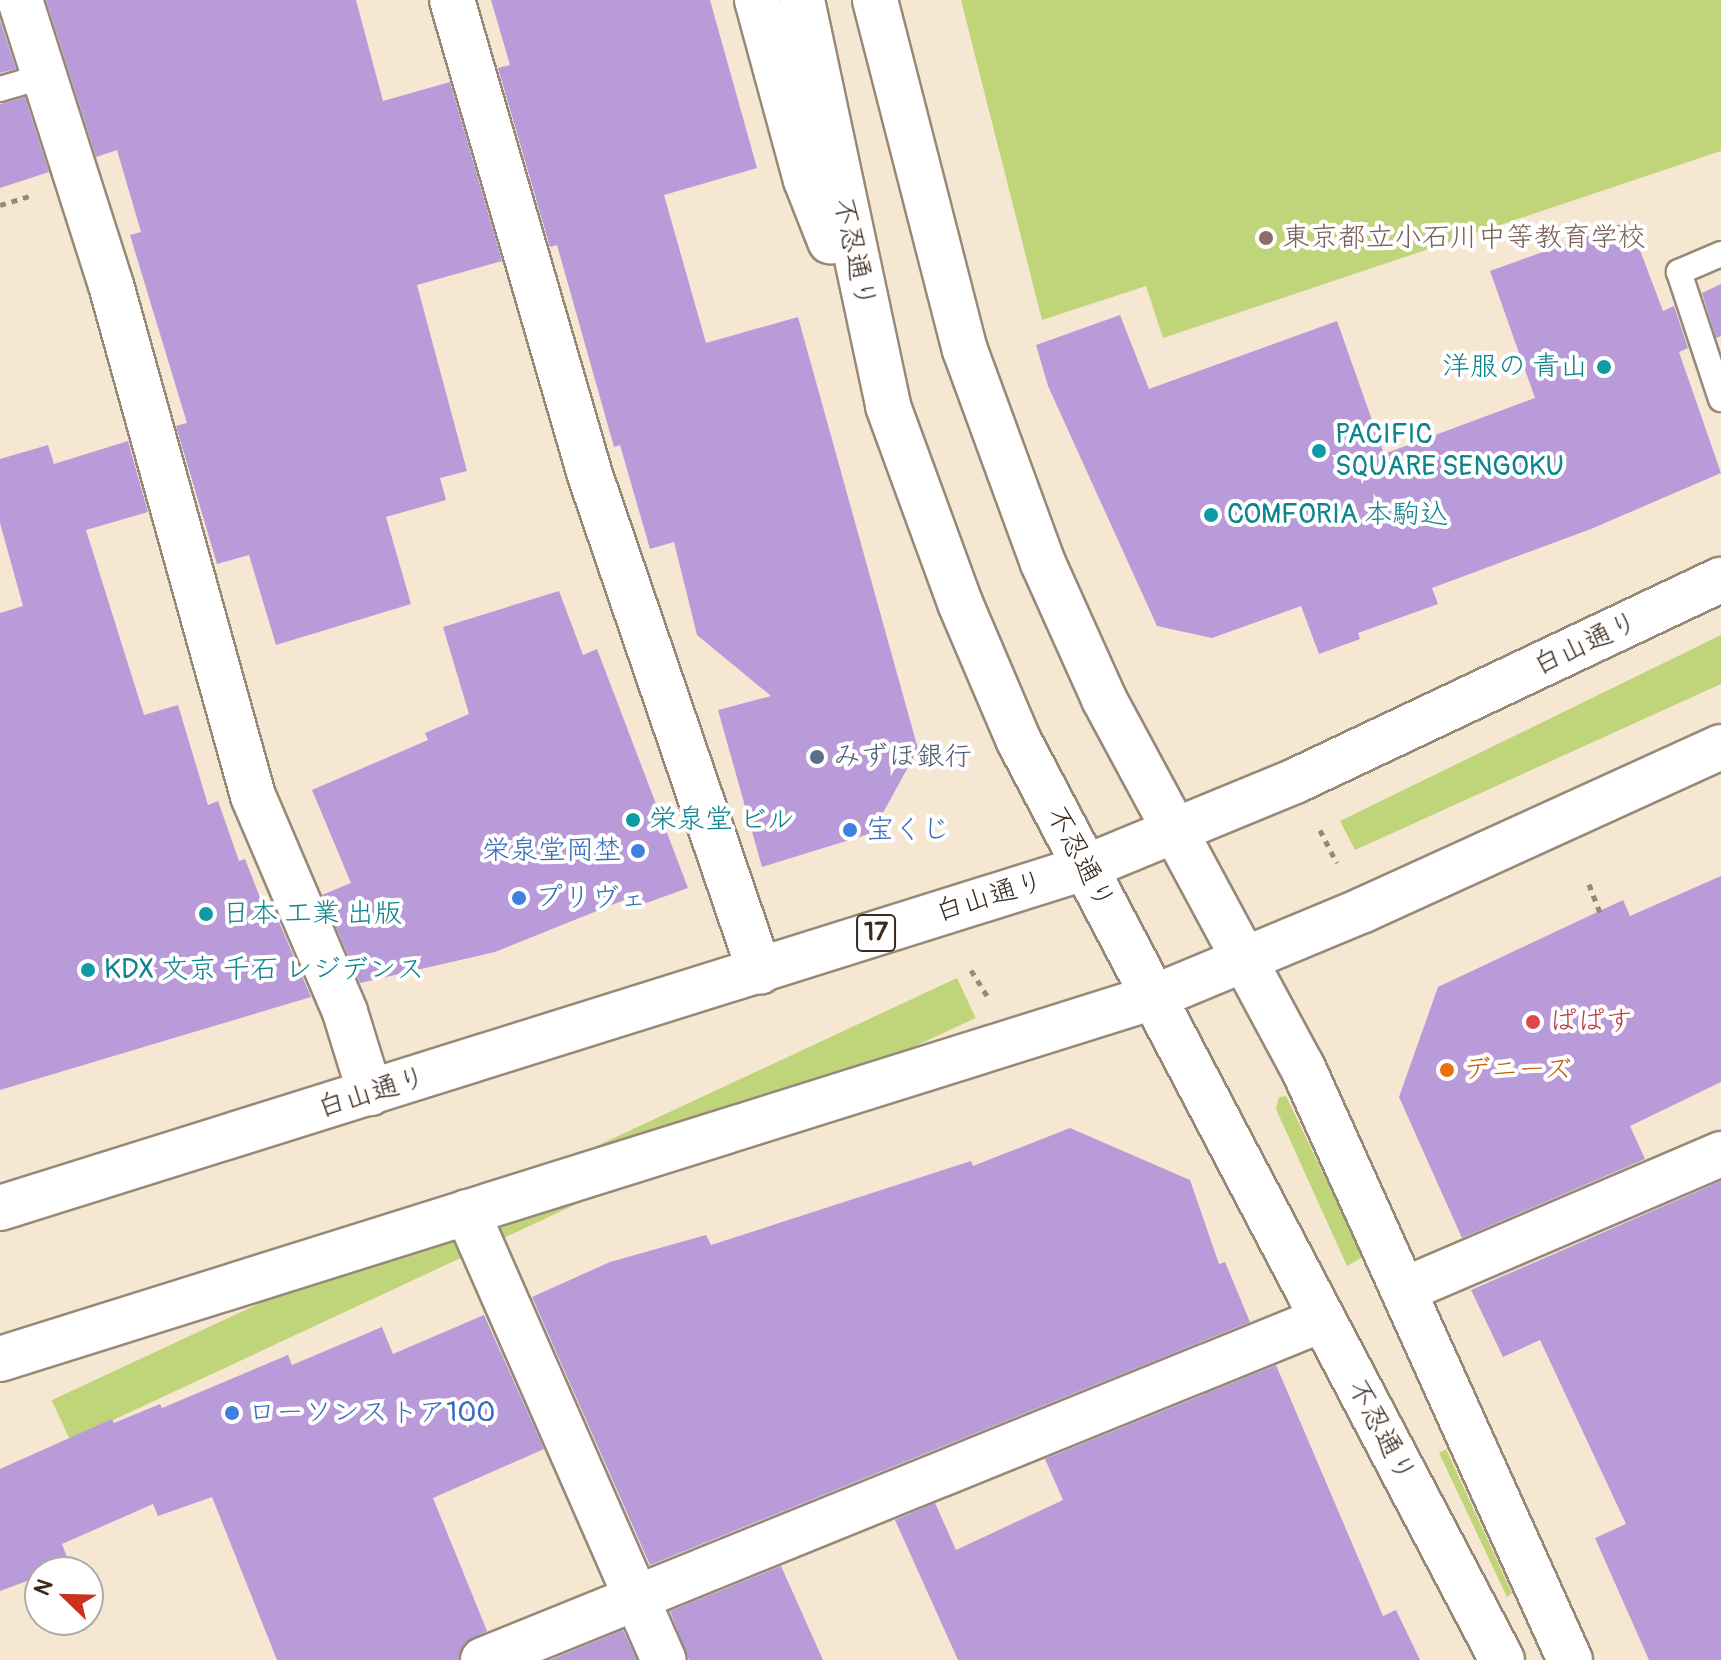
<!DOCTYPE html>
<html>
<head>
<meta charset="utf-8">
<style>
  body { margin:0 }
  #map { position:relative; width:1721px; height:1660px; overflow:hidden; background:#f6e7d2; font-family:Pangolin,"Klee One",sans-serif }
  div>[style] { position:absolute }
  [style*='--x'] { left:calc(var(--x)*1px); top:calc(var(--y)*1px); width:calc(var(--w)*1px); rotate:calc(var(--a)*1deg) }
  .green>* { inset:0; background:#c0d579; transform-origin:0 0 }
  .building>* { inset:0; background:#ba9bd9 }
  .path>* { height:5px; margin-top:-2.5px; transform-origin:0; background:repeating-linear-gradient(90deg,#988878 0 6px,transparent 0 12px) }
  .roads { filter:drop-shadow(2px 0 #988878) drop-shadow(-2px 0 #988878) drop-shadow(0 2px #988878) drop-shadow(0 -2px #988878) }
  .service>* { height:24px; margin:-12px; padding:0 12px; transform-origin:12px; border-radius:12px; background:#fff }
  .minor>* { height:44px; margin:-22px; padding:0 22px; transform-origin:22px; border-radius:22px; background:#fff }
  .secondary>* { height:44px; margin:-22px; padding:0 22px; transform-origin:22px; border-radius:22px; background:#fff }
  .trunk>* { height:44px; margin:-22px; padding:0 22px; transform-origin:22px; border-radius:22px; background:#fff }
  .dots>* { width:22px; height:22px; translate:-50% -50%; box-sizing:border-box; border:4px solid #fff; border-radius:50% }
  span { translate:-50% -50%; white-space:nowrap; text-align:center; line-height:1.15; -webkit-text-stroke:8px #fff; paint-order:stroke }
  .shield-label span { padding:2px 6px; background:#fff; border:2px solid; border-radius:6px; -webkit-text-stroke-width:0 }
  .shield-label { font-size:26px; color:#3b2a1e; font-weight:700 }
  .education-label { font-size:28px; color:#785e54 }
  .left { translate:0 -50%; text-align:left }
  .street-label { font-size:28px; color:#3b2a1e }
  .culture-label { font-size:28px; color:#0d838f }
  .right { translate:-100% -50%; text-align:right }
  .service-label { font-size:28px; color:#4e5e75 }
  .shop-label { font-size:28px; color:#366cbe }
  .health-label { font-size:28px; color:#be3a42 }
  .food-label { font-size:28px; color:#c56008 }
  .north { position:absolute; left:24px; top:1556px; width:80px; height:80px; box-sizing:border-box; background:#fff; border:2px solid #b1aaa5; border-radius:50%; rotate:293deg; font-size:22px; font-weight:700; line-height:32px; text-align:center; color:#3b2a1e }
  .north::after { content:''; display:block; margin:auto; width:28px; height:36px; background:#c8321e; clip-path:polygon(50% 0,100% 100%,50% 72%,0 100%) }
</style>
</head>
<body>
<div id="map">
  <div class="green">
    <div style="clip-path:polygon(961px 0,1721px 0,1721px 151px,1163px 338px,1146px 286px,1042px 320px)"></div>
    <div style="clip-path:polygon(1721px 635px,1721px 684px,1355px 850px,1340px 821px)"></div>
    <div style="left:957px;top:978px;width:44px;height:999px;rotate:65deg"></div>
    <div style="clip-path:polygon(1286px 1096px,1363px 1257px,1347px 1266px,1276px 1109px,1279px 1097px)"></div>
    <div style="clip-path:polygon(1446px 1449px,1512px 1593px,1507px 1597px,1439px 1453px)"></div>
  </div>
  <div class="building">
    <div style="clip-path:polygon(46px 0,356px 0,383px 101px,450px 82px,502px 261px,417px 285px,467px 471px,440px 478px,446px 500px,386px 517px,411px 604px,276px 645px,249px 555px,217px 564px,176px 426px,187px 423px,130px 235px,141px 232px,117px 150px,96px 157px)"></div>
    <div style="clip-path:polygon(491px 0,710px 0,757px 168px,664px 195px,706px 343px,798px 317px,918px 749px,872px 833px,762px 867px,718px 710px,771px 696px,697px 635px,674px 542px,650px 549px,620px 445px,614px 447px,557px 245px,550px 247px,498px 68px,510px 65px)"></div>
    <div style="clip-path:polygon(0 20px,16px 69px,0 73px)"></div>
    <div style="clip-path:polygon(25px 97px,49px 172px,0 188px,0 104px)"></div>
    <div style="clip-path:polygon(1629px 221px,1663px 311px,1674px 306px,1688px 348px,1679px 352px,1721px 473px,1591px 529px,1432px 588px,1438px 604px,1358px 633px,1360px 639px,1319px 654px,1301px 606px,1212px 638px,1157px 626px,1048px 386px,1036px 345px,1120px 315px,1149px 389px,1337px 321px,1384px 454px,1535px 398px,1490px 271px)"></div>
    <div style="clip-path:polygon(1721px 284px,1721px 336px,1716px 338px,1702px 293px)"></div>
    <div style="clip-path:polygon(128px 441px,148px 512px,86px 530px,144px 715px,178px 705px,208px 805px,218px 801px,239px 861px,245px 859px,268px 918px,276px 915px,311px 997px,0 1090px,0 613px,23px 606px,0 523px,0 459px,48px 445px,54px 464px)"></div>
    <div style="clip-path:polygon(559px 591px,583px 655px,597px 649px,688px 888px,638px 906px,634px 896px,495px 952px,360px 983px,322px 895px,351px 883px,312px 790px,428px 740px,425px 733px,469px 714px,443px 627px)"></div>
    <div style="clip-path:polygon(1721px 876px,1721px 1082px,1630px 1126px,1645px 1159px,1462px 1238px,1399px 1097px,1438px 987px,1623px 900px,1630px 916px)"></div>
    <div style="clip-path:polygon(1070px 1128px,1190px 1180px,1219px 1264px,1225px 1262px,1250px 1322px,650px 1565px,532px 1297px,610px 1262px,706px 1235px,711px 1245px,971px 1161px,973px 1166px)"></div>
    <div style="clip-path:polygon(1721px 1181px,1721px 1660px,1649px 1660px,1595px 1538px,1626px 1524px,1540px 1340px,1503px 1357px,1471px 1290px)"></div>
    <div style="clip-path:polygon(484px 1315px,544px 1449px,433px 1498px,487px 1631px,464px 1644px,459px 1660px,277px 1660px,212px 1497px,158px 1516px,153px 1504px,62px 1544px,70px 1565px,0 1591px,0 1469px,112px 1419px,114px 1423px,160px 1404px,162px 1408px,288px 1355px,292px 1365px,382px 1327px,393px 1354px)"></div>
    <div style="clip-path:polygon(1276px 1365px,1383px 1616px,1396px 1610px,1420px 1660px,958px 1660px,895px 1520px,935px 1503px,956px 1550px,1063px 1500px,1045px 1459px)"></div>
    <div style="clip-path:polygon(781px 1566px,823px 1660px,689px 1660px,670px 1611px)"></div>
    <div style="clip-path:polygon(623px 1630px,637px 1660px,550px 1660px)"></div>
  </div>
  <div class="path">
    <div style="--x:0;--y:205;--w:31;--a:-17"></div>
    <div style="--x:1320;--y:830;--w:37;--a:63"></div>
    <div style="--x:1589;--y:884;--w:30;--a:69"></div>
    <div style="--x:971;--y:970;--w:32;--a:58"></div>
  </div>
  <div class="roads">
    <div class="service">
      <div style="--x:0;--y:89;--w:43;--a:-16.3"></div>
      <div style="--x:1721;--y:254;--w:46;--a:156.8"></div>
      <div style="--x:1679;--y:272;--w:134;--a:71.7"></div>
    </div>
    <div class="minor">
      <div style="--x:20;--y:0;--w:299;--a:72.3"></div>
      <div style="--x:111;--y:285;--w:530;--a:74.47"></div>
      <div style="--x:253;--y:796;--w:235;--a:66.9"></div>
      <div style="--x:345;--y:1012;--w:85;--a:72.8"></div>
      <div style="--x:452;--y:0;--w:491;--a:73.8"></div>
      <div style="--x:589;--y:472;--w:528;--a:71.12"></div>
      <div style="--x:467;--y:1212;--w:489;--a:66.3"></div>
      <div style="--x:1406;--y:1289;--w:343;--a:-23.2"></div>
      <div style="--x:483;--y:1660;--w:904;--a:-22.08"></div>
    </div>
    <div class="secondary">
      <div style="--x:757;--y:0;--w:187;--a:74.8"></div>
      <div style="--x:806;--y:180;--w:66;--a:68.5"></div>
      <div style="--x:802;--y:0;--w:415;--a:78"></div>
      <div style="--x:888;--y:406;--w:210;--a:69.9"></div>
      <div style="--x:960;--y:603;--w:150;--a:66.9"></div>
      <div style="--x:1019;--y:741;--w:1038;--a:62.27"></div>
      <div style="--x:875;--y:0;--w:361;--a:75.6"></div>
      <div style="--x:965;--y:350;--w:227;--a:69.9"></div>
      <div style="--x:1043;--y:563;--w:149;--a:65.8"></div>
      <div style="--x:1104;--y:699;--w:417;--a:61.7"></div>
      <div style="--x:1302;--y:1066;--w:652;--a:65.72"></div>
    </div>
    <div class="trunk">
      <div style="--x:0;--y:1208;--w:1136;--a:-17.41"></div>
      <div style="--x:1084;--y:868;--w:228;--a:-22.4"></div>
      <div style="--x:1295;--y:781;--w:471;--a:-25.3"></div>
      <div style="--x:0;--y:1359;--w:1209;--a:-17.42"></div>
      <div style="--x:1154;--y:997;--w:226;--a:-22.6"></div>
      <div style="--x:1363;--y:910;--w:393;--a:-24.5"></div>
    </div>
  </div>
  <div class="dots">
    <div style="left:1266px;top:238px;background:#8d6e63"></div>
    <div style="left:1604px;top:367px;background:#0f9aa8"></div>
    <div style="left:1319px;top:451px;background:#0f9aa8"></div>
    <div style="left:1211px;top:515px;background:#0f9aa8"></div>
    <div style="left:817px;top:757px;background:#5c6f8a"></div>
    <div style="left:633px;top:820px;background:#0f9aa8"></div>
    <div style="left:850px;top:830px;background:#3f7fe0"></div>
    <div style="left:638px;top:851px;background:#3f7fe0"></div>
    <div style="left:519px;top:898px;background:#3f7fe0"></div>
    <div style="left:206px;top:914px;background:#0f9aa8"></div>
    <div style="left:88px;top:970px;background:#0f9aa8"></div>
    <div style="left:1533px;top:1022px;background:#e0444e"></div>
    <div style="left:1447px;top:1070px;background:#e8710a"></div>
    <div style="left:232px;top:1413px;background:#3f7fe0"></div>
  </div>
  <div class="shield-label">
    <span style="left:876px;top:933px">17</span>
  </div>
  <div class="education-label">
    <span class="left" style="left:1282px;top:238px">東京都立小石川中等教育学校</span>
  </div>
  <div class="street-label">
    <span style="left:854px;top:253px;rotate:78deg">不忍通り</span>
    <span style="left:1586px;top:644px;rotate:-25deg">白山通り</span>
    <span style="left:1080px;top:858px;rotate:62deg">不忍通り</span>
    <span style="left:990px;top:897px;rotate:-17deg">白山通り</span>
    <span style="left:372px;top:1093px;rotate:-17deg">白山通り</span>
    <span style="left:1381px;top:1431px;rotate:62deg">不忍通り</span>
  </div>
  <div class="culture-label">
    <span class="right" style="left:1588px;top:367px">洋服の 青山</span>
    <span class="left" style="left:1335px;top:451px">PACIFIC<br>SQUARE SENGOKU</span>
    <span class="left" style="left:1227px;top:515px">COMFORIA 本駒込</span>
    <span class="left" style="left:649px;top:820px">栄泉堂 ビル</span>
    <span class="left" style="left:222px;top:914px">日本 工業 出版</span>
    <span class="left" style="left:104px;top:970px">KDX 文京 千石 レジデンス</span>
  </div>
  <div class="service-label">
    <span class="left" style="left:833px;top:757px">みずほ銀行</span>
  </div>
  <div class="shop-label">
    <span class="left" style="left:866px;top:830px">宝くじ</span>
    <span class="right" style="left:622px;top:851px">栄泉堂岡埜</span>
    <span class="left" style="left:535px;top:898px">プリヴェ</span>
    <span class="left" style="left:248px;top:1413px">ローソンストア100</span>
  </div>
  <div class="health-label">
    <span class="left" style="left:1549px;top:1022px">ぱぱす</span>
  </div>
  <div class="food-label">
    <span class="left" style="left:1463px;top:1070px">デニーズ</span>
  </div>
  <div class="north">N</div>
</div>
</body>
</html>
